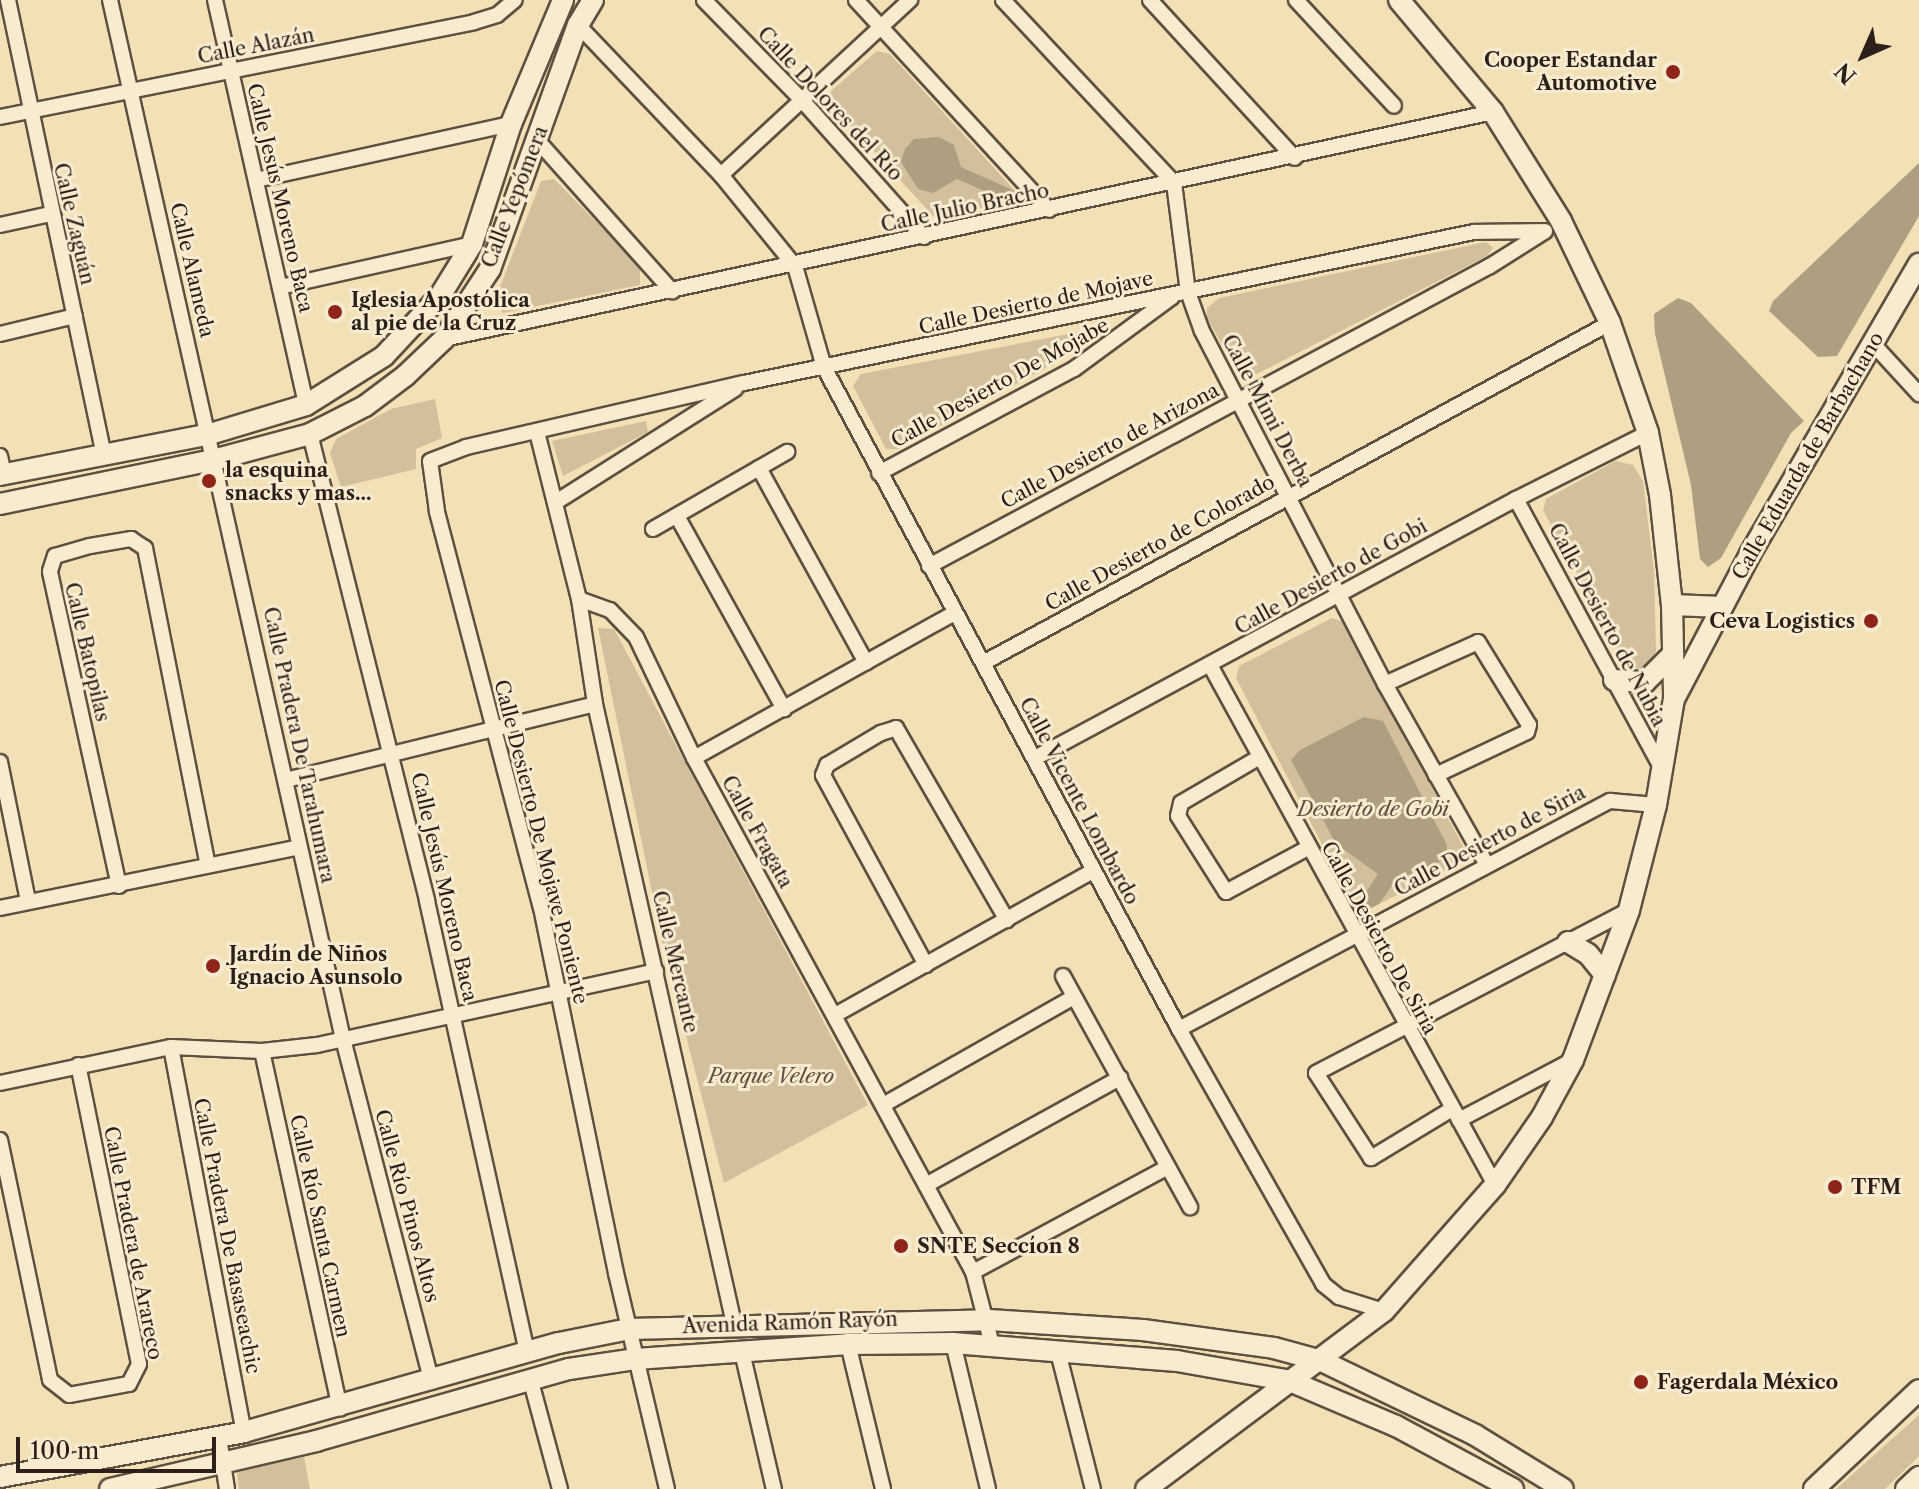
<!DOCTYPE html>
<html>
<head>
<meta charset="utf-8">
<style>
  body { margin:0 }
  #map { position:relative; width:1919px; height:1489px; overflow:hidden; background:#f3e1b6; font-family:"Libre Caslon Text",serif }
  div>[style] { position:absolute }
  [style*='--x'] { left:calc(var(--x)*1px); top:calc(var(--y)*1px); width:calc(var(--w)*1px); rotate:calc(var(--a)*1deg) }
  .green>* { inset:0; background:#d1c09b }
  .water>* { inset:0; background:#af9f81 }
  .roads { filter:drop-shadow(2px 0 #5e5041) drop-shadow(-2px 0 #5e5041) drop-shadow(0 2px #5e5041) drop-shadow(0 -2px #5e5041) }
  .street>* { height:14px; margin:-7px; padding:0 7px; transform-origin:7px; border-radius:7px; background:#f7ecd0 }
  .secondary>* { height:20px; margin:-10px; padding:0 10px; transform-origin:10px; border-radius:10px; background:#f7ecd0 }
  .dots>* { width:22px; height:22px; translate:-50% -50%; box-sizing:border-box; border:4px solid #f7ecd0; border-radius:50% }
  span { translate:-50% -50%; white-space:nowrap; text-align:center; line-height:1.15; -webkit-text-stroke:6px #f7ecd0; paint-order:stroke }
  .street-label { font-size:20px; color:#2c1f1a }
  .poi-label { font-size:20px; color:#2c1f1a; font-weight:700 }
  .right { translate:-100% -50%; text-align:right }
  .left { translate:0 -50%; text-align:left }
  .park-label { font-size:20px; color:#5e4f41; font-style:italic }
  .north { position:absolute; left:1823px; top:16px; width:80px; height:80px; -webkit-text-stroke:6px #f7ecd0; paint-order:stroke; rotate:225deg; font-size:22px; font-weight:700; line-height:32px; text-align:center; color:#2c1f1a }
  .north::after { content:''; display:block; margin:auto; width:28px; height:36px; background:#2c1f1a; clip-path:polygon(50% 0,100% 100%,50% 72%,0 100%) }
  .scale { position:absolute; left:16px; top:1437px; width:200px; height:36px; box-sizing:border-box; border:4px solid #2c1f1a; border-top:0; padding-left:10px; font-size:24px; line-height:28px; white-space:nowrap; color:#2c1f1a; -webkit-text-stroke:6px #f7ecd0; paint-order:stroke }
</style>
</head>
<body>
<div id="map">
  <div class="green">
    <div style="clip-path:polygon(877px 51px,890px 54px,1015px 191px,1011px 203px,933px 216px,830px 103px,831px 91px)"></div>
    <div style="clip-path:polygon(554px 179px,640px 266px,640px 285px,503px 313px,495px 300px,541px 181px)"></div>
    <div style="clip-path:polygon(1486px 242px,1493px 248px,1487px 256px,1243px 381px,1207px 318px,1207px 308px,1219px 298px)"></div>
    <div style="clip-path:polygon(1084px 331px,1087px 345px,898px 449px,886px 449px,853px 386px,861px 374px)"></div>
    <div style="clip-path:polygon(435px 399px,442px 438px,416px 449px,416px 469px,341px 487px,330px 453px,336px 439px,391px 409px)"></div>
    <div style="clip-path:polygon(646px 421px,648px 432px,563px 476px,552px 441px)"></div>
    <div style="clip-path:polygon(1615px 461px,1633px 465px,1643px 481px,1654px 571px,1656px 651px,1651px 667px,1640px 670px,1625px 663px,1543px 510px,1546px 499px)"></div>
    <div style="clip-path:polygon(1332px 618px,1344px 622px,1466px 852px,1459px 864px,1367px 910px,1355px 908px,1236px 678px,1239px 666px)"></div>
    <div style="clip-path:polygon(598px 628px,614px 629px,868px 1105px,724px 1183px,664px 951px)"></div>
    <div style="clip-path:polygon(1919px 1415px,1919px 1456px,1885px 1489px,1836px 1489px)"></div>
    <div style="clip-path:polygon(304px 1457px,310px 1489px,239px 1489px,237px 1470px)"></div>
  </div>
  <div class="water">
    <div style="clip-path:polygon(939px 137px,954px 145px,961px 167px,1015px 191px,1011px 203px,957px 179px,933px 193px,918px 189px,901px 162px,905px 149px,914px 139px)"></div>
    <div style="clip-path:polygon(1919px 163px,1919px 216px,1837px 356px,1818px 357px,1769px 311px,1773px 301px)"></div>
    <div style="clip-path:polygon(1678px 298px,1691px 303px,1804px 421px,1791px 433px,1721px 558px,1708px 567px,1700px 559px,1691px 485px,1655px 334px,1654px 314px)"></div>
    <div style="clip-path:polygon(1364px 717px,1383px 721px,1447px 845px,1446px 859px,1395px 881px,1379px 904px,1367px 910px,1355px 908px,1378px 874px,1336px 844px,1291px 760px,1300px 750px)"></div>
  </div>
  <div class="roads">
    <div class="street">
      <div style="--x:8;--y:0;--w:466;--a:78.1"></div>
      <div style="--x:110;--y:0;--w:1065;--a:77.36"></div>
      <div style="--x:343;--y:1039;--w:354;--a:75.5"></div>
      <div style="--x:215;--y:0;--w:415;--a:77.3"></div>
      <div style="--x:704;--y:0;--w:139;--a:45.6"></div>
      <div style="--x:801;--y:99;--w:185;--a:48.3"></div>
      <div style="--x:856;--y:0;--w:285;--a:47.4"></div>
      <div style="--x:1003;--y:0;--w:250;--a:46.9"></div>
      <div style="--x:1174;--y:183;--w:110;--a:82.7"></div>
      <div style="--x:1188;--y:292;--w:41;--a:70.3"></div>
      <div style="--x:1202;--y:331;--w:398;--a:62.6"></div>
      <div style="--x:1385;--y:684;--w:206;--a:60.6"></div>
      <div style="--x:1150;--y:0;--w:214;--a:47.5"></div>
      <div style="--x:1296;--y:0;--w:144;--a:47.2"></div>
      <div style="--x:578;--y:25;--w:207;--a:46.4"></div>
      <div style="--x:721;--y:175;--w:117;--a:50.9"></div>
      <div style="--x:795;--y:266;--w:105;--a:74"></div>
      <div style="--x:824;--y:367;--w:751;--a:61.8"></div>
      <div style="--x:1179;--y:1029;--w:293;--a:60.5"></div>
      <div style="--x:1323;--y:1284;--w:21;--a:39"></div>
      <div style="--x:1339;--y:1297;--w:47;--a:17.3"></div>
      <div style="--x:0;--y:117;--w:483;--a:-11.3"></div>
      <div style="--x:474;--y:22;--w:24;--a:-17"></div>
      <div style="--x:497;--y:15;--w:23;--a:-40"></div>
      <div style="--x:537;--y:140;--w:203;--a:48.2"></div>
      <div style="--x:721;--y:175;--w:258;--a:-42.8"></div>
      <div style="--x:256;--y:180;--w:261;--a:-12.4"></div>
      <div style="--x:0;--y:225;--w:51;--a:-12.4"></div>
      <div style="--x:280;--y:287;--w:197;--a:-12.6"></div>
      <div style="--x:0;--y:334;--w:77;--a:-13.5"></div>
      <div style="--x:444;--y:339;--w:1073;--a:-12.21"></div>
      <div style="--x:1874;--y:345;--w:67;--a:47.4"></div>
      <div style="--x:537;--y:432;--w:172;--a:75.9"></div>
      <div style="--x:579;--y:599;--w:106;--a:81.3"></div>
      <div style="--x:595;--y:704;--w:635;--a:77.36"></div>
      <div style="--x:310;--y:434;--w:481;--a:75.9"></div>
      <div style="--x:427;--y:901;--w:462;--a:77.5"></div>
      <div style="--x:0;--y:456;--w:19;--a:78"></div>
      <div style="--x:759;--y:468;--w:222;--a:61.2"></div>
      <div style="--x:879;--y:473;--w:221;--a:-28.1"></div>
      <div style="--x:1074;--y:369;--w:122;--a:-36.3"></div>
      <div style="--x:1516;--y:499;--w:307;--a:61.6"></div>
      <div style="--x:556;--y:502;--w:212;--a:-32.3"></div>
      <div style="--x:677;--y:516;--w:221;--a:61"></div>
      <div style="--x:653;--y:529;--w:155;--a:-29.9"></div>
      <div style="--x:929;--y:566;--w:636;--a:-28.14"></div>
      <div style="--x:1490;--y:266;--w:64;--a:-32.2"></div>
      <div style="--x:579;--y:599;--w:33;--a:20"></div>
      <div style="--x:610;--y:610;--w:37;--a:46"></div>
      <div style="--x:636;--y:637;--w:134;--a:64.4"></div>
      <div style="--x:694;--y:758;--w:585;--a:61.51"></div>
      <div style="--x:973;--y:1272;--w:75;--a:75.4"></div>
      <div style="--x:983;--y:663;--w:713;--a:-28.47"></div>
      <div style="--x:1210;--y:665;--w:593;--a:61.27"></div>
      <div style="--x:1385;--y:684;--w:102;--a:-24.3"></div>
      <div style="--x:1478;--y:642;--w:97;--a:58.4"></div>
      <div style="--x:1529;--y:725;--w:7;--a:106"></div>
      <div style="--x:1527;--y:732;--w:101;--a:154.7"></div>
      <div style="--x:694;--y:758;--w:298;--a:-29.1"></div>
      <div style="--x:1035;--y:758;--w:546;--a:-28.3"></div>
      <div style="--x:1516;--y:499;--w:148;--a:-26.6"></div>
      <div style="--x:1258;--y:758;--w:89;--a:149.7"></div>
      <div style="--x:1181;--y:803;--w:13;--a:103"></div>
      <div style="--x:1178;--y:816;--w:90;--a:57.7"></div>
      <div style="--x:1226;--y:892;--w:91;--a:-28.3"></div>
      <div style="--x:0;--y:762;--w:142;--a:78.6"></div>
      <div style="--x:286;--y:780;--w:318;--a:-13.8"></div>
      <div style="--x:119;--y:886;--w:322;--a:-102.4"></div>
      <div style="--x:50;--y:571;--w:16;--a:-72"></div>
      <div style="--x:55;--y:556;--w:36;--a:-16"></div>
      <div style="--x:90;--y:546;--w:42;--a:-9.7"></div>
      <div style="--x:131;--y:539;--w:17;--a:33"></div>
      <div style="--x:145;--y:548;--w:323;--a:78.8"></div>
      <div style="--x:0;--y:908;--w:305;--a:-11.5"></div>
      <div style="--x:926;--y:965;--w:216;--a:-118.5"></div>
      <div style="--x:823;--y:775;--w:11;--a:-68"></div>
      <div style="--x:827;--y:765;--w:63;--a:-30.7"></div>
      <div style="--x:881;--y:733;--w:16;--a:-18"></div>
      <div style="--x:896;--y:728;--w:222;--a:60"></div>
      <div style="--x:1063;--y:976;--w:264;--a:61.2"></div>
      <div style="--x:835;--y:1015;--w:295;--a:-29.2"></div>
      <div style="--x:1179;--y:1029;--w:488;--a:-27.9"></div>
      <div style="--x:1610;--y:801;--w:46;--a:5"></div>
      <div style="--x:171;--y:1047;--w:392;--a:79.3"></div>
      <div style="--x:262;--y:1051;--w:366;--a:77.7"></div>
      <div style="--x:0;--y:1083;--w:175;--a:-11.9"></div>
      <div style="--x:171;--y:1047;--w:91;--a:2.5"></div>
      <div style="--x:262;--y:1051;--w:55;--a:-6.2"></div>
      <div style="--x:317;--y:1045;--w:347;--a:-12.3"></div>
      <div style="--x:883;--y:1105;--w:219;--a:-29.5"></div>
      <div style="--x:1452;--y:1109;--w:95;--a:148.8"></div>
      <div style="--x:1371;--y:1158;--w:101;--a:-122.9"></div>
      <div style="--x:1316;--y:1073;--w:353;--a:-27.5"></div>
      <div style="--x:1459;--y:1120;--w:129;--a:-27.8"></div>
      <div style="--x:0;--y:1140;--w:245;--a:78.2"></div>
      <div style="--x:50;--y:1380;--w:24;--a:38"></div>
      <div style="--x:69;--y:1395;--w:61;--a:-10.4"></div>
      <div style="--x:129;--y:1384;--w:22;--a:-63"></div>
      <div style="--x:139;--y:1364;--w:305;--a:-101.5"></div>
      <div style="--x:926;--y:1185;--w:222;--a:-28.9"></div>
      <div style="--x:973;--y:1272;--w:221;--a:-28.3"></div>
      <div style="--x:953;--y:1343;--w:150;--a:76.5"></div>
      <div style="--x:848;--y:1344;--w:149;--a:76.4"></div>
      <div style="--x:742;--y:1352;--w:141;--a:76.9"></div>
      <div style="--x:1058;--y:1352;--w:141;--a:75.7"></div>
      <div style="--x:530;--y:1378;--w:115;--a:74.9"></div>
      <div style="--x:219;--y:1437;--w:53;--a:81.3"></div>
      <div style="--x:667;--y:1489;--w:222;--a:-103.3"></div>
      <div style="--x:616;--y:1273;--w:364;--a:-101.6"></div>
      <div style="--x:543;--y:916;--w:419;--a:-104.7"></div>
      <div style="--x:437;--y:511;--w:50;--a:-98"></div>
      <div style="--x:430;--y:461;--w:39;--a:-21"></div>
      <div style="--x:466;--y:447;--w:285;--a:-13"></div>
      <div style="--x:744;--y:383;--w:745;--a:-11.69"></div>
      <div style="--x:1474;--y:232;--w:71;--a:-0.8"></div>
    </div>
    <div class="secondary">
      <div style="--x:1399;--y:0;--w:146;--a:50"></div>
      <div style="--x:1493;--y:112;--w:128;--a:58"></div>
      <div style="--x:1561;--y:221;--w:113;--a:64.3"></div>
      <div style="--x:1610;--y:323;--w:116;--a:70.9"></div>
      <div style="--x:1648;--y:433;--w:63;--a:79"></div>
      <div style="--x:1660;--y:495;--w:111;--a:83.8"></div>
      <div style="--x:1672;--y:605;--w:90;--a:88.7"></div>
      <div style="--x:0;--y:475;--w:214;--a:-11"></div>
      <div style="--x:210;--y:434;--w:100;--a:-16.8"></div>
      <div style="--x:306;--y:405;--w:92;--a:-32.1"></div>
      <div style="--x:384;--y:356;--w:82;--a:-47"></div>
      <div style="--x:440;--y:296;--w:61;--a:-58.4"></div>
      <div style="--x:472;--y:244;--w:126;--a:-72"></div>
      <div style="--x:511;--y:124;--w:134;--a:-67.2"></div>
      <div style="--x:0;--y:504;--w:222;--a:-11.7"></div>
      <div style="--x:217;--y:459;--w:96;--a:-15"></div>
      <div style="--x:310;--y:434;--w:62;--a:-27"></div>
      <div style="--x:365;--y:406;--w:50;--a:-36.9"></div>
      <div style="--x:405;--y:376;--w:54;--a:-43.5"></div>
      <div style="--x:444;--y:339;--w:84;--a:-56.7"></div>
      <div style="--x:490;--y:269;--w:259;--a:-70.2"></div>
      <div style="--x:578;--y:25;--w:29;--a:-59"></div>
      <div style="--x:1672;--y:605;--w:50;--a:2.3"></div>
      <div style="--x:1614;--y:680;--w:31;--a:4"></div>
      <div style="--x:1645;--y:682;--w:40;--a:-45"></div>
      <div style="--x:1568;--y:942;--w:23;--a:31"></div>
      <div style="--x:1588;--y:954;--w:27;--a:51"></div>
      <div style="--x:0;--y:1477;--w:248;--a:-10.4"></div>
      <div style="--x:244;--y:1432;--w:327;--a:-15.8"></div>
      <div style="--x:559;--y:1343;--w:71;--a:-11.3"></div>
      <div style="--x:629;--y:1329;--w:360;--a:-1.4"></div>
      <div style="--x:989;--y:1320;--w:154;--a:3.7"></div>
      <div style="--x:1143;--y:1330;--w:132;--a:7.8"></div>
      <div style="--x:1274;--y:1348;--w:50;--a:15.2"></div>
      <div style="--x:1322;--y:1361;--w:170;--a:25.8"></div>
      <div style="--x:1475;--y:1435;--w:103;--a:31.5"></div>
      <div style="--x:110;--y:1489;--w:212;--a:-13.1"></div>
      <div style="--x:316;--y:1441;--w:263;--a:-15.9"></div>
      <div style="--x:569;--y:1369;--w:68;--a:-8.5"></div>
      <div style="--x:636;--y:1359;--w:213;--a:-4"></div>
      <div style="--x:848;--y:1344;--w:105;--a:-0.5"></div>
      <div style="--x:953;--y:1343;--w:225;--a:4.6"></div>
      <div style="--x:1177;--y:1361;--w:115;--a:10"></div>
      <div style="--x:1290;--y:1381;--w:115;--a:23"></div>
      <div style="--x:1396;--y:1426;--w:133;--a:28.3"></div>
      <div style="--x:1146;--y:1489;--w:297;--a:-36.8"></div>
      <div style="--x:1384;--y:1311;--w:168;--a:-48.6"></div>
      <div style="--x:1495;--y:1185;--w:83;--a:-55.3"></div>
      <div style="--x:1542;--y:1117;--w:65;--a:-61.5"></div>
      <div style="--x:1573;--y:1060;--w:160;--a:-69.5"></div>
      <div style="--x:1629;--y:910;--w:108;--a:-75.6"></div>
      <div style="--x:1656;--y:805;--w:108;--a:-80.4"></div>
      <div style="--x:1674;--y:699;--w:164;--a:-62.3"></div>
      <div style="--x:1750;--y:554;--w:336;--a:-59.8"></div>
      <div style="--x:1814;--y:1489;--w:144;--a:-43.3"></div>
      <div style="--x:1906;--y:1489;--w:18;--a:-43"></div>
    </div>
  </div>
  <div class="dots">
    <div style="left:1673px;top:72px;background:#8f2418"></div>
    <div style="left:335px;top:312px;background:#8f2418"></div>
    <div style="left:209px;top:481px;background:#8f2418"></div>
    <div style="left:1871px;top:621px;background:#8f2418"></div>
    <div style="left:213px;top:966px;background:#8f2418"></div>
    <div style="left:1835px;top:1187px;background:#8f2418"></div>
    <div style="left:901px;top:1246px;background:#8f2418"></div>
    <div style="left:1641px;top:1382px;background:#8f2418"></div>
  </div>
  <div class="street-label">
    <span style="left:256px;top:46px;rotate:-11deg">Calle Alazán</span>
    <span style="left:830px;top:104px;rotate:47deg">Calle Dolores del Río</span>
    <span style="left:515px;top:197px;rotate:-69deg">Calle Yepómera</span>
    <span style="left:280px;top:198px;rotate:77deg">Calle Jesús Moreno Baca</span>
    <span style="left:965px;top:208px;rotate:-12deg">Calle Julio Bracho</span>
    <span style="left:74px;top:224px;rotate:77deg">Calle Zaguán</span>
    <span style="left:192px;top:270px;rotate:77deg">Calle Alameda</span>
    <span style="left:1036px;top:303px;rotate:-12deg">Calle Desierto de Mojave</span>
    <span style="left:1000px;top:383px;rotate:-29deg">Calle Desierto De Mojabe</span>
    <span style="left:1267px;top:411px;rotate:62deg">Calle Mimi Derba</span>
    <span style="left:1110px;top:446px;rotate:-28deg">Calle Desierto de Arizona</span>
    <span style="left:1808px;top:456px;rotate:-60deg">Calle Eduarda de Barbachano</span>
    <span style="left:1160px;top:543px;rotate:-29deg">Calle Desierto de Colorado</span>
    <span style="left:1331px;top:577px;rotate:-29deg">Calle Desierto de Gobi</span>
    <span style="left:1607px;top:625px;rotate:62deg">Calle Desierto de Nubia</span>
    <span style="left:87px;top:652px;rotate:77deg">Calle Batopilas</span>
    <span style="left:299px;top:745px;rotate:78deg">Calle Pradera De Tarahumara</span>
    <span style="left:1079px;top:801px;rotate:62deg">Calle Vicente Lombardo</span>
    <span style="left:757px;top:832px;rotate:61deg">Calle Fragata</span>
    <span style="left:1490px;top:841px;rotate:-28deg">Calle Desierto de Siria</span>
    <span style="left:541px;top:842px;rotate:76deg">Calle Desierto De Mojave Poniente</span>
    <span style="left:444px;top:887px;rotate:77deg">Calle Jesús Moreno Baca</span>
    <span style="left:1379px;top:938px;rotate:61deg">Calle Desierto De Siria</span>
    <span style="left:675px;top:962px;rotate:77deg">Calle Mercante</span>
    <span style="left:407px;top:1206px;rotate:75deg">Calle Río Pinos Altos</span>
    <span style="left:320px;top:1226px;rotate:78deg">Calle Río Santa Carmen</span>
    <span style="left:227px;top:1236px;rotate:79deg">Calle Pradera De Basaseachic</span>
    <span style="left:133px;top:1243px;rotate:79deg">Calle Pradera de Arareco</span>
    <span style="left:790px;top:1323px;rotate:-2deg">Avenida Ramón Rayón</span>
  </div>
  <div class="poi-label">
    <span class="right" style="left:1657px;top:72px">Cooper Estandar<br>Automotive</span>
    <span class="left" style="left:351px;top:312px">Iglesia Apostólica<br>al pie de la Cruz</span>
    <span class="left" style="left:225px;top:482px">la esquina<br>snacks y mas...</span>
    <span class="right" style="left:1855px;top:621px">Ceva Logistics</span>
    <span class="left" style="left:229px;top:966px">Jardín de Niños<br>Ignacio Asunsolo</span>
    <span class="left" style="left:1851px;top:1187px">TFM</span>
    <span class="left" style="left:917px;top:1246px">SNTE Seccíon 8</span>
    <span class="left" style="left:1657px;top:1382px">Fagerdala México</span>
  </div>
  <div class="park-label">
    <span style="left:1373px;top:809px">Desierto de Gobi</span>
    <span style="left:771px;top:1076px">Parque Velero</span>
  </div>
  <div class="north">N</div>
  <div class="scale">100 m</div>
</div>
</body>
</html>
